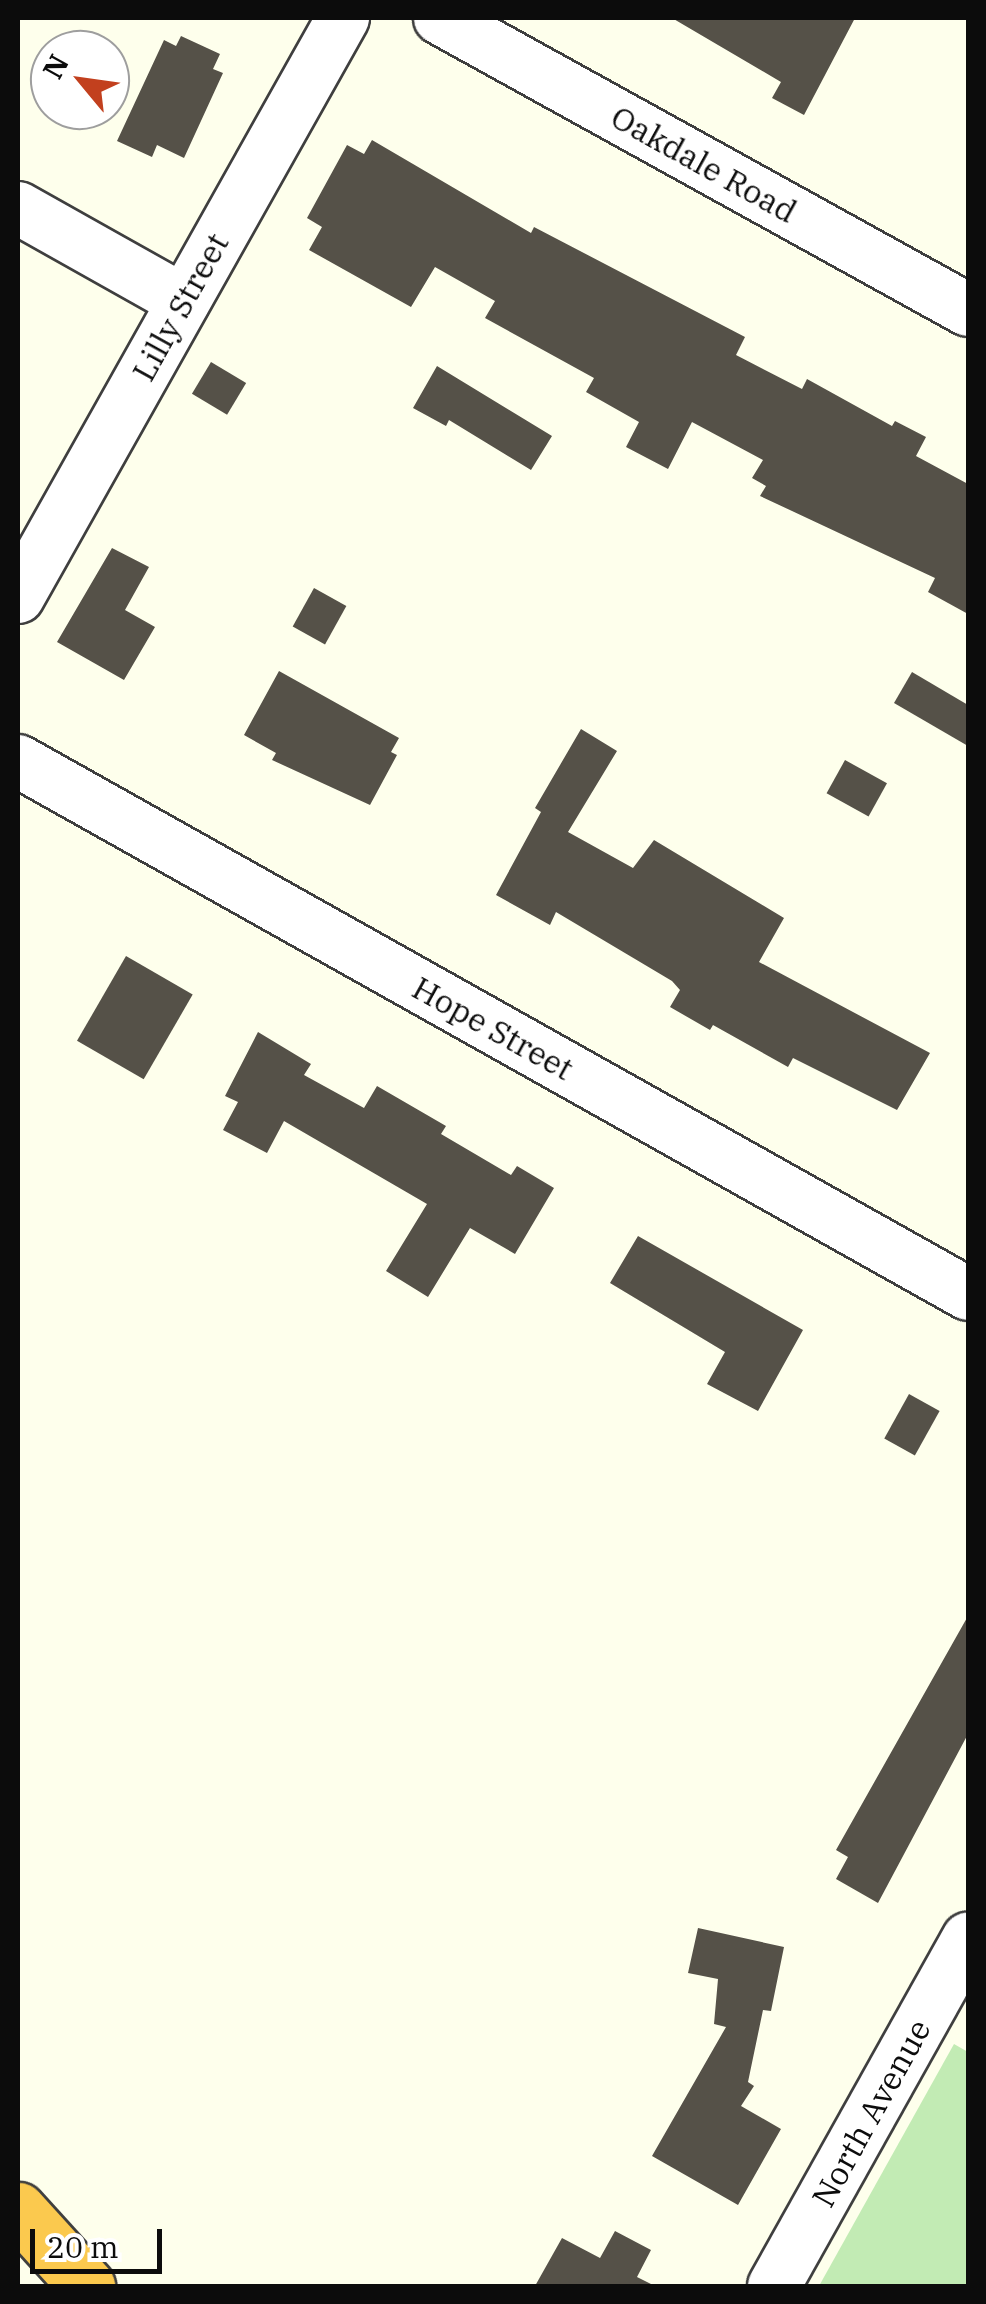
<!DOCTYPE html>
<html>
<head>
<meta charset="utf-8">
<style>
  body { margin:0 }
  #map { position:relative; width:986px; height:2304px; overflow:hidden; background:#feffec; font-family:"IBM Plex Serif",serif }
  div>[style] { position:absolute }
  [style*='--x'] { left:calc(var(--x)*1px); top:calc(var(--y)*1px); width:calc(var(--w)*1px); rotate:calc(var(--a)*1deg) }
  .green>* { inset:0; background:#c2ebb4 }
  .building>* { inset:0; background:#555148; transform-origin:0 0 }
  .roads { filter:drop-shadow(2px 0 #3f3f3f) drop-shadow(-2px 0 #3f3f3f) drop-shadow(0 2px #3f3f3f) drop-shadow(0 -2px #3f3f3f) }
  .minor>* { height:52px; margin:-26px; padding:0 26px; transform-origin:26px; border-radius:26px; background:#fff }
  .highway>* { height:55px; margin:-27.5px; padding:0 27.5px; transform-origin:27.5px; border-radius:27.5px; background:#fbc94e }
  span { translate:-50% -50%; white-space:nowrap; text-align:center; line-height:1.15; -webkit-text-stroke:10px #fff; paint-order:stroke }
  .street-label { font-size:32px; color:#0c0c0c }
  .frame { position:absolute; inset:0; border:20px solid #0c0c0c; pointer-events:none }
  .north { position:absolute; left:30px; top:30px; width:100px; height:100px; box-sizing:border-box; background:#fff; border:2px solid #9e9e9e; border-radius:50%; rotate:299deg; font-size:28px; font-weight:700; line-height:40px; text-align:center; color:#0c0c0c }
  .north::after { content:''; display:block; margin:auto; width:35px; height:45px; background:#c2401e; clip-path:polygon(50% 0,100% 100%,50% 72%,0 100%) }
  .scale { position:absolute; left:30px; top:2229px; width:132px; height:45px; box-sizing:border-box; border:5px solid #0c0c0c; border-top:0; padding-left:12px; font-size:30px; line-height:35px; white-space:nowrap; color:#0c0c0c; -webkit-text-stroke:8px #fff; paint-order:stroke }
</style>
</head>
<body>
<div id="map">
  <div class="green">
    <div style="clip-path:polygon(954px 2044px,968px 2052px,968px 2286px,819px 2286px)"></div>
  </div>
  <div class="building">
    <div style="clip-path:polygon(672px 18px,855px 18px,804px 115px,772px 98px,781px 82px)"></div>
    <div style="clip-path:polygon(181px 36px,220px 54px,213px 69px,223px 73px,184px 158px,157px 145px,152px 157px,117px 141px,164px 40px,176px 46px)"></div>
    <div style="clip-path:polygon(372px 140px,531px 233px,534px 227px,745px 337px,736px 355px,802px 389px,807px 379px,892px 426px,895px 421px,926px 437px,916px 456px,968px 484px,968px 614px,928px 592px,935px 578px,760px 496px,766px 486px,752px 478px,763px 460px,692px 422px,668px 469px,626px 447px,639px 422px,586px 392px,594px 378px,485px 318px,495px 301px,435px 267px,411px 307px,309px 250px,322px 227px,307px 218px,347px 145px,364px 154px)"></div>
    <div style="left:211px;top:362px;width:41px;height:37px;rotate:31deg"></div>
    <div style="clip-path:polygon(437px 366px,552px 436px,531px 470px,449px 420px,446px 426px,413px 408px)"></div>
    <div style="clip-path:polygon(112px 548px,149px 567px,125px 610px,155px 627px,124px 680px,57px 642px)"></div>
    <div style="left:314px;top:588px;width:37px;height:44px;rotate:29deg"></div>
    <div style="clip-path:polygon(279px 671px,399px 738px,391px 752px,397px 755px,370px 805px,272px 760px,276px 753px,244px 735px)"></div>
    <div style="clip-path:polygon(912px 672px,968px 705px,968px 746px,894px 703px)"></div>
    <div style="clip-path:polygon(581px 729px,617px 751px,568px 832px,633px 868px,654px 840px,784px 918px,759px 962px,930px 1053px,897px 1110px,793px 1058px,788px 1067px,713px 1025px,710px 1030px,670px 1007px,680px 990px,672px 981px,556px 912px,550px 925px,496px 895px,541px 812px,535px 808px)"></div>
    <div style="left:845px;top:760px;width:48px;height:38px;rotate:29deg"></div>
    <div style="left:126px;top:956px;width:77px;height:98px;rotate:30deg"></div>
    <div style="clip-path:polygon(258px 1032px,311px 1064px,304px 1075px,364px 1108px,377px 1086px,446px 1126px,441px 1134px,511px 1175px,517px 1166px,554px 1188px,515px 1254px,470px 1228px,428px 1297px,386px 1271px,427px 1204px,284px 1121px,267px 1153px,223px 1130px,238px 1102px,225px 1096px)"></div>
    <div style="clip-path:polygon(638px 1236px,803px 1330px,758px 1411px,707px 1384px,725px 1352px,610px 1283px)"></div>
    <div style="left:909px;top:1394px;width:35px;height:51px;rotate:29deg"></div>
    <div style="clip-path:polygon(968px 1616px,968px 1734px,878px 1903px,836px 1879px,848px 1857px,836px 1850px)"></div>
    <div style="clip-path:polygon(698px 1928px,784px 1947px,771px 2011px,763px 2010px,748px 2082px,754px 2086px,741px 2106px,781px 2129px,738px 2205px,652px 2156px,726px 2027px,714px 2024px,718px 1979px,688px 1973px)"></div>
    <div style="clip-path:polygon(615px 2231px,651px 2250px,637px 2277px,655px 2286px,535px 2286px,562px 2238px,600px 2258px)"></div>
  </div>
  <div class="roads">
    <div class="minor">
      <div style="--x:440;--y:18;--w:603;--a:28.94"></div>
      <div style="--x:18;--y:208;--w:190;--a:29.3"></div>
      <div style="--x:18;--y:597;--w:664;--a:-60.69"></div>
      <div style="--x:18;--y:761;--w:1089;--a:29.29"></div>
      <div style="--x:774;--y:2286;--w:398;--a:-60.8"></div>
    </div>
    <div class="highway">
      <div style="--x:18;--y:2210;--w:103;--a:47.8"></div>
    </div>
  </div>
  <div class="street-label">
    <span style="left:704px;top:164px;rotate:29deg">Oakdale Road</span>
    <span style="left:180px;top:307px;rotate:-61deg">Lilly Street</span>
    <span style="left:493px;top:1028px;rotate:29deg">Hope Street</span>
    <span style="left:871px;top:2113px;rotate:-61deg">North Avenue</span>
  </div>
  <div class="frame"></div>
  <div class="north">N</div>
  <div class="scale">20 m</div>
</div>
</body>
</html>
